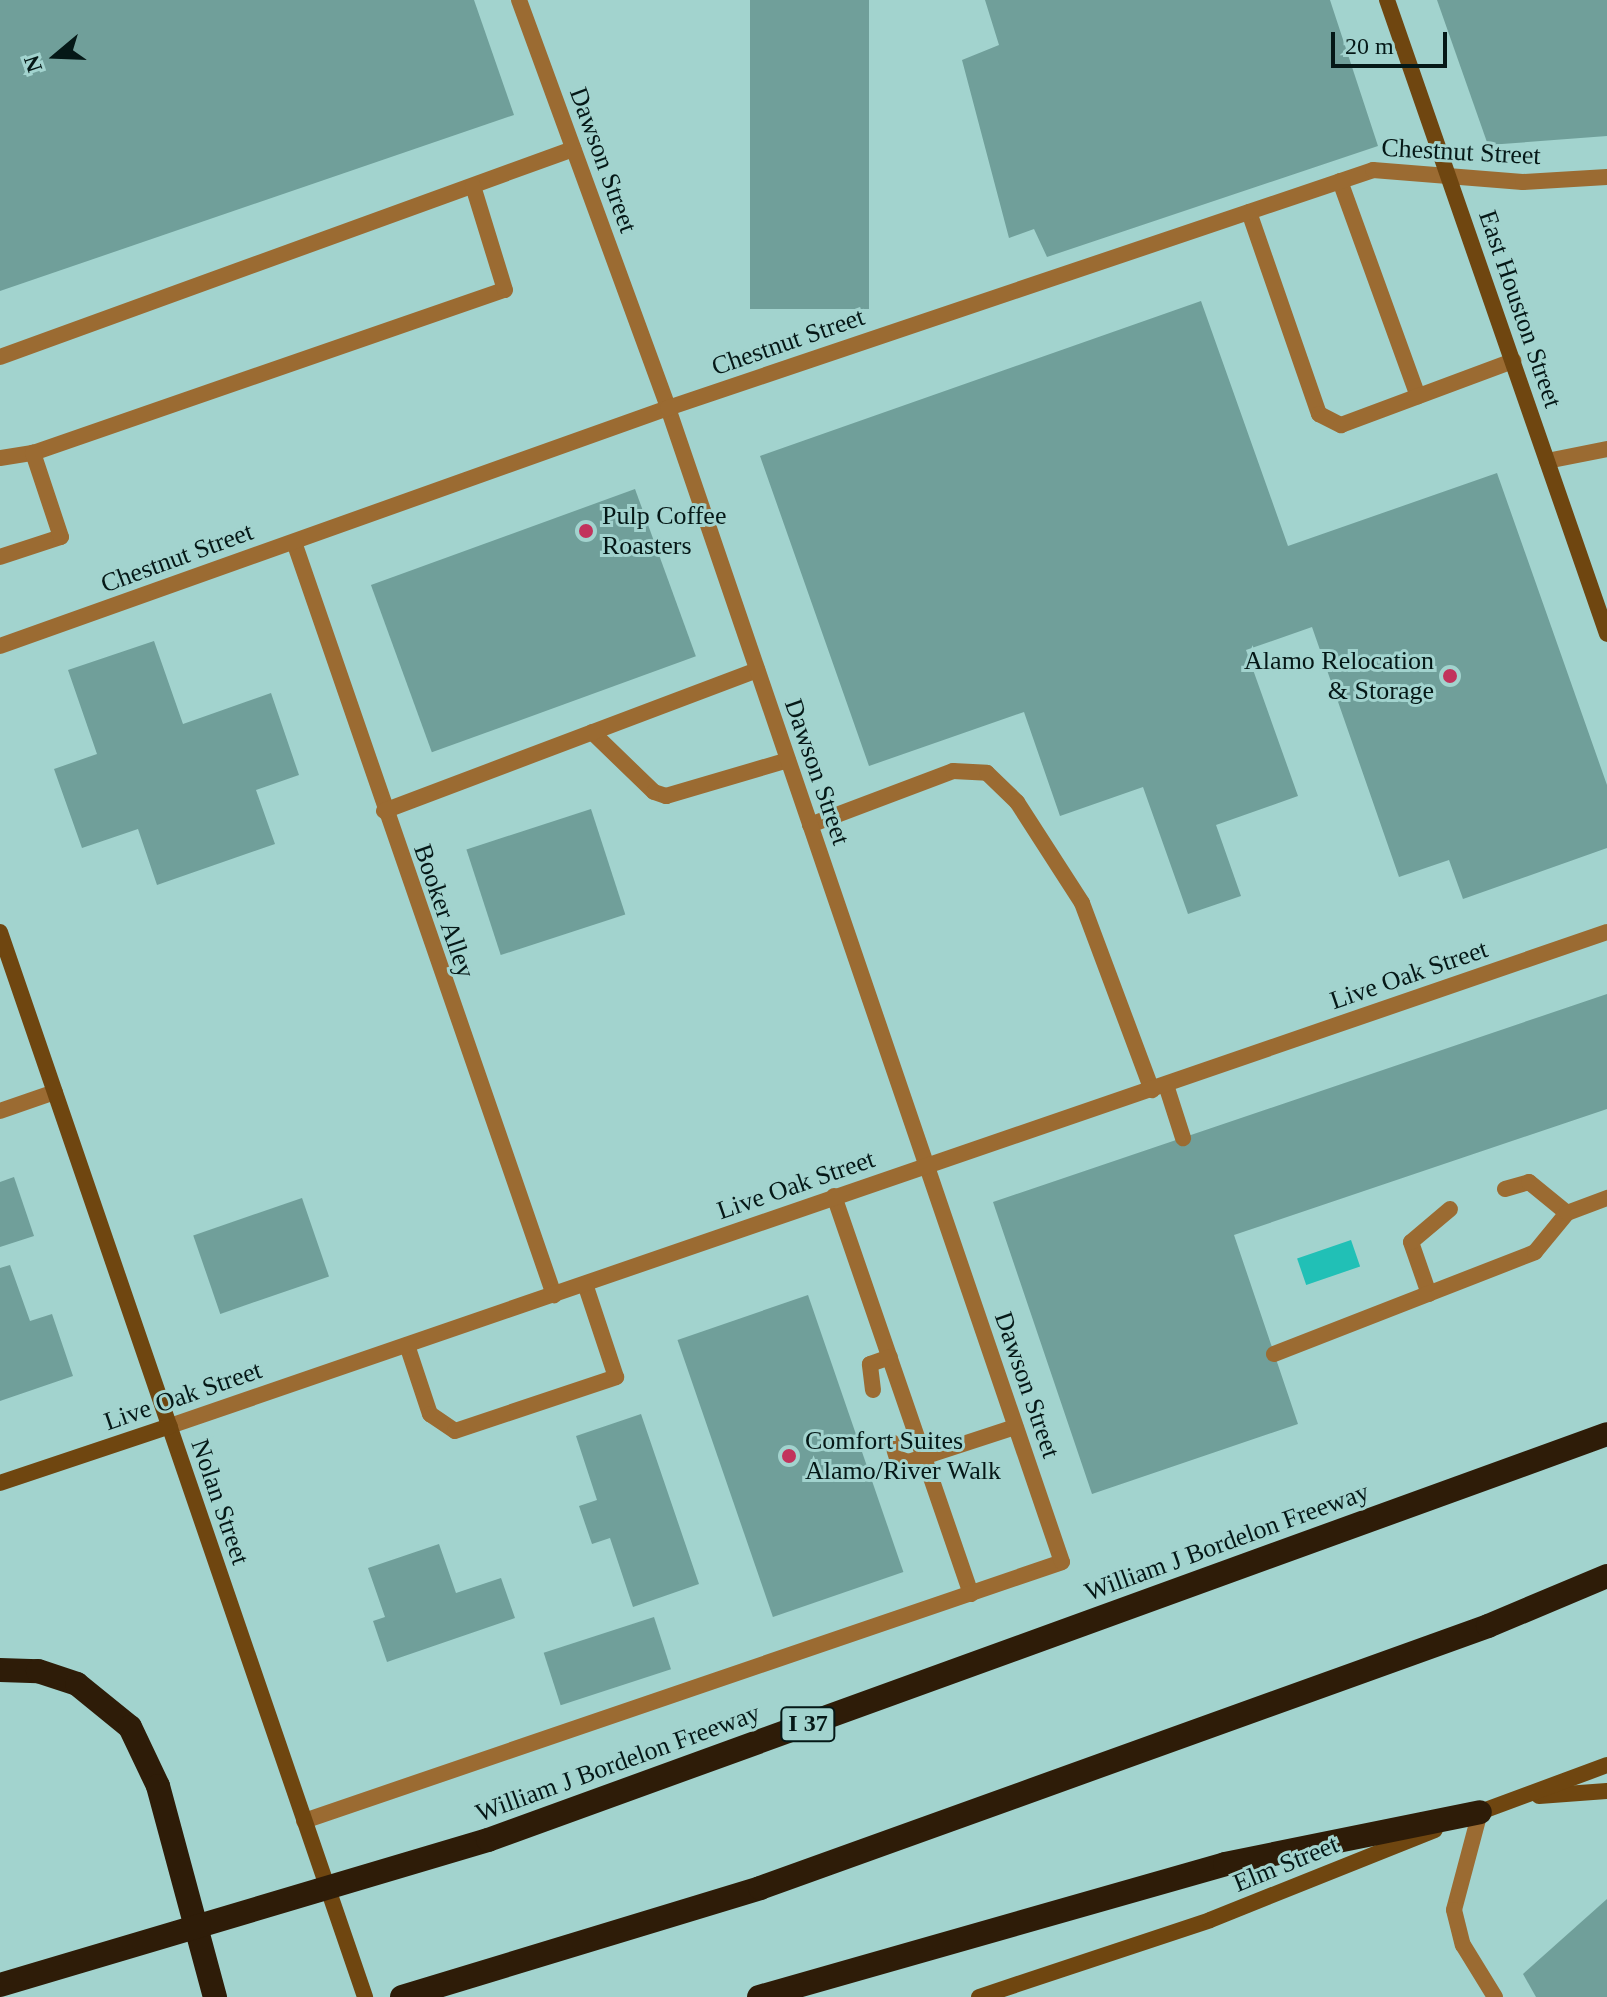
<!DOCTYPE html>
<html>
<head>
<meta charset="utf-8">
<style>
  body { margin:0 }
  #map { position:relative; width:1607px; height:1997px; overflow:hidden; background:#a2d3ce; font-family:"Times New Roman",serif }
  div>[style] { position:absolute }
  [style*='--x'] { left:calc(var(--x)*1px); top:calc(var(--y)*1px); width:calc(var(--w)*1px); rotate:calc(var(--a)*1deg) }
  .water>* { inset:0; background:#21c0b6; transform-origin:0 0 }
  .building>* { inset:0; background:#709f9a; transform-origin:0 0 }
  .lane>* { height:16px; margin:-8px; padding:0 8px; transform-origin:8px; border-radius:8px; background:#9b6b32 }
  .street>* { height:16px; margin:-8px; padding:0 8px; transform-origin:8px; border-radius:8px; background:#9b6b32 }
  .secondary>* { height:16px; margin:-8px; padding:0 8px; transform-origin:8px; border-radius:8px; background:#6f4610 }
  .highway>* { height:24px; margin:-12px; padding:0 12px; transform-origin:12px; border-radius:12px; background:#2e1c08 }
  .highway-bridge>* { height:24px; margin:-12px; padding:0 12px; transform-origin:12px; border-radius:12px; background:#2e1c08 }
  .dots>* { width:22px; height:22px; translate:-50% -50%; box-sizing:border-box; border:4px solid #a2d3ce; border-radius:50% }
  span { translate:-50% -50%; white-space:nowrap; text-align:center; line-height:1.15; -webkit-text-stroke:6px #a2d3ce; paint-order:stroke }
  .shield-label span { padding:2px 6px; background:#a2d3ce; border:2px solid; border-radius:6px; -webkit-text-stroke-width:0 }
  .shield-label { font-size:24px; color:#051817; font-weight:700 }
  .street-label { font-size:26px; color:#051817 }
  .poi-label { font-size:26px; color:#051817 }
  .left { translate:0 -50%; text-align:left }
  .right { translate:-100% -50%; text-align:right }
  .north { position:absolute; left:16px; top:16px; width:80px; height:80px; -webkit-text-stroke:6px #a2d3ce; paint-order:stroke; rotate:251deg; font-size:22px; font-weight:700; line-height:32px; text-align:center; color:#051817 }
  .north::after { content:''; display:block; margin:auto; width:28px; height:36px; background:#051817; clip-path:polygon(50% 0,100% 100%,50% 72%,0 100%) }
  .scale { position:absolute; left:1331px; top:32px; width:116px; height:36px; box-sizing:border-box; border:4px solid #051817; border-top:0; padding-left:10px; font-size:24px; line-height:28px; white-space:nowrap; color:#051817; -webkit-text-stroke:6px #a2d3ce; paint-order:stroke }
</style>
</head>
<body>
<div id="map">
  <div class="water">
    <div style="left:1351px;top:1240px;width:28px;height:57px;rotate:71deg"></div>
  </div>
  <div class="building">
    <div style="clip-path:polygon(0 0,474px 0,514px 115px,0 291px)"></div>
    <div style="left:750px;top:0;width:119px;height:309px"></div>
    <div style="clip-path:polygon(985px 0,1330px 0,1378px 146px,1047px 257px,1034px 229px,1009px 238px,962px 60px,999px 45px)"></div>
    <div style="clip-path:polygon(1437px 0,1607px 0,1607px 136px,1488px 145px)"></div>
    <div style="clip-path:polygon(1201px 301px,1288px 546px,1497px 473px,1607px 785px,1607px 848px,1463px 899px,1449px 860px,1399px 877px,1312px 627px,1246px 650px,1298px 796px,1216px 825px,1241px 896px,1188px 914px,1143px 787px,1060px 816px,1024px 712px,869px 766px,760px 456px)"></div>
    <div style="left:635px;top:489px;width:178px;height:281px;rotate:70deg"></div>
    <div style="clip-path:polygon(154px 641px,183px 724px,271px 693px,299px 775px,256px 790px,275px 844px,157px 885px,138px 829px,82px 848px,54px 769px,97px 754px,68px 670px)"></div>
    <div style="left:591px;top:809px;width:111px;height:131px;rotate:72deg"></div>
    <div style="clip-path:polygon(1607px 994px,1607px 1109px,1234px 1235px,1298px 1424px,1092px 1494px,993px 1202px)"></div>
    <div style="clip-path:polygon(14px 1177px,34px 1236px,0 1247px,0 1182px)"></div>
    <div style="left:302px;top:1198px;width:83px;height:115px;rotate:71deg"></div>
    <div style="clip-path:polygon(10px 1265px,30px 1321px,52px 1314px,73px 1376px,0 1401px,0 1268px)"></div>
    <div style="left:808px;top:1295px;width:293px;height:138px;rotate:71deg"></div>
    <div style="clip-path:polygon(641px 1414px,699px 1584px,633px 1607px,610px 1538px,592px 1544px,579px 1506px,597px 1500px,576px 1436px)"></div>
    <div style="clip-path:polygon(439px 1544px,456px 1593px,501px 1578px,515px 1618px,387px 1662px,373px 1621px,385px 1617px,368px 1568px)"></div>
    <div style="left:654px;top:1617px;width:55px;height:116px;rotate:72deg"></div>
    <div style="clip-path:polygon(1607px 1899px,1607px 1997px,1536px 1997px,1523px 1974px)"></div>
  </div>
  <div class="lane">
    <div style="--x:1340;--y:181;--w:229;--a:70.1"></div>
    <div style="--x:1249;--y:212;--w:214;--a:70.9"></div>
    <div style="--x:1319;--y:414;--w:25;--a:27"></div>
    <div style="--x:1341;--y:425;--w:184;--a:-20.4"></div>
    <div style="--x:0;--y:357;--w:610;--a:-19.95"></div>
    <div style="--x:0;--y:458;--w:33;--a:-9"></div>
    <div style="--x:33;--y:453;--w:499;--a:-19.1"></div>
    <div style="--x:505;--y:290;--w:109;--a:-107.1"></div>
    <div style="--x:1547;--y:461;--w:61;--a:-11.3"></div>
    <div style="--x:294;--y:542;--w:797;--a:70.95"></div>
    <div style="--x:0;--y:557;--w:64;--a:-18.2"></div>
    <div style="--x:61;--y:537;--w:89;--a:-108.4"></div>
    <div style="--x:592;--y:732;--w:86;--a:44.1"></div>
    <div style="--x:654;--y:792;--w:13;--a:18"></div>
    <div style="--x:666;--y:796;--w:127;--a:-16.4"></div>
    <div style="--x:384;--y:811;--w:399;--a:-20.7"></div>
    <div style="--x:810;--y:825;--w:153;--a:-20.7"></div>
    <div style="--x:953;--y:771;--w:34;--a:3"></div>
    <div style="--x:987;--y:773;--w:42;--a:44"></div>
    <div style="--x:1017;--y:802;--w:120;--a:57.2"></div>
    <div style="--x:1082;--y:903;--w:200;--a:69.5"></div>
    <div style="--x:1166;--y:1085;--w:56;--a:72.2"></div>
    <div style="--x:0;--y:1111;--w:58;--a:-19.1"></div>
    <div style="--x:1505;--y:1189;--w:25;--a:-16"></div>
    <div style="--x:1529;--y:1182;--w:49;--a:39.2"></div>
    <div style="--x:834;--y:1196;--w:421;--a:71"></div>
    <div style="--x:1429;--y:1294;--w:55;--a:-109.1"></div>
    <div style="--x:1411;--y:1242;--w:51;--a:-40.2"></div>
    <div style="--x:407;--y:1345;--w:73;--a:71.6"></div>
    <div style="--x:430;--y:1414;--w:30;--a:34"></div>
    <div style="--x:455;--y:1431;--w:170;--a:-18.5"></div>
    <div style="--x:616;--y:1377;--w:98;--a:-108.4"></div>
    <div style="--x:1274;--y:1354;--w:280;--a:-21.3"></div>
    <div style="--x:1535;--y:1252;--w:50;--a:-50.6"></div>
    <div style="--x:1567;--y:1213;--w:43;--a:-20.6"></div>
    <div style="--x:873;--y:1390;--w:26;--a:-97"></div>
    <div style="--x:870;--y:1364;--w:21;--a:-19"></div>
    <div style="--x:892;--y:1442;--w:17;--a:73"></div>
    <div style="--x:897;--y:1458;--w:12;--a:20"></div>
    <div style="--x:908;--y:1462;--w:113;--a:-18.1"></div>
    <div style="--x:304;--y:1821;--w:801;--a:-18.86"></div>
  </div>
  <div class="street">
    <div style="--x:519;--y:0;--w:434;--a:69.9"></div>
    <div style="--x:668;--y:408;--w:1219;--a:71.15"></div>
    <div style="--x:0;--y:646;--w:709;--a:-19.61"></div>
    <div style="--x:668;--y:408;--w:744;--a:-18.65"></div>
    <div style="--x:1373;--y:170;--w:150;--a:4.6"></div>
    <div style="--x:1523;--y:182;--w:84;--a:-3.4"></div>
    <div style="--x:170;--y:1426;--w:1520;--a:-18.97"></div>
    <div style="--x:1480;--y:1812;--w:101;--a:104.9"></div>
    <div style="--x:1454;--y:1910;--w:36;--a:76"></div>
    <div style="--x:1463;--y:1945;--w:61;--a:58.4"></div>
  </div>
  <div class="secondary">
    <div style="--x:1387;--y:0;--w:671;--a:70.86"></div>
    <div style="--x:0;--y:932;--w:1126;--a:71.08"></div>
    <div style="--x:0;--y:1483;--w:179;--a:-18.5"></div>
    <div style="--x:1539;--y:1796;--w:68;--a:-4.2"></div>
    <div style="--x:1472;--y:1815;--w:144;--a:-20.3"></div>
    <div style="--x:979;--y:1997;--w:243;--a:-18.4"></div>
    <div style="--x:1210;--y:1920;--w:242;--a:-21.8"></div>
  </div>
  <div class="highway">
    <div style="--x:0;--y:1670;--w:38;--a:2"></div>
    <div style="--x:38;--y:1671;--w:41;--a:18.4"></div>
    <div style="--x:77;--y:1684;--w:68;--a:39.1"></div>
    <div style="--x:130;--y:1727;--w:65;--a:64.6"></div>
    <div style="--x:158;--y:1786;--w:219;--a:74.9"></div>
    <div style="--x:402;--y:1997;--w:374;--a:-16.9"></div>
    <div style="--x:760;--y:1888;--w:774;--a:-19.79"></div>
    <div style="--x:1488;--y:1626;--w:129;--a:-22.8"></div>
    <div style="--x:759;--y:1997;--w:485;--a:-15.9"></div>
    <div style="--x:1225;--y:1864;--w:260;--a:-11.5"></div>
  </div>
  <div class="highway-bridge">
    <div style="--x:0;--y:1985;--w:509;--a:-16.55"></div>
    <div style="--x:488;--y:1840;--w:1190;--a:-19.94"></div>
  </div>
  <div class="dots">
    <div style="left:586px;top:531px;background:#c2335c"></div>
    <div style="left:1450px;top:676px;background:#c2335c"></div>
    <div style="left:789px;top:1456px;background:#c2335c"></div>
  </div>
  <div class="shield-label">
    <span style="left:808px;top:1724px">I 37</span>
  </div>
  <div class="street-label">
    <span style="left:1461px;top:152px;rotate:3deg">Chestnut Street</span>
    <span style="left:603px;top:160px;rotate:70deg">Dawson Street</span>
    <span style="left:1520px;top:309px;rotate:71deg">East Houston Street</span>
    <span style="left:788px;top:342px;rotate:-19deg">Chestnut Street</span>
    <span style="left:177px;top:558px;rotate:-20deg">Chestnut Street</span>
    <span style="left:817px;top:772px;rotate:71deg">Dawson Street</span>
    <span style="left:444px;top:911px;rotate:71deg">Booker Alley</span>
    <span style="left:1409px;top:975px;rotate:-19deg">Live Oak Street</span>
    <span style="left:796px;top:1185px;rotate:-19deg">Live Oak Street</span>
    <span style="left:1027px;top:1385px;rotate:71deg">Dawson Street</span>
    <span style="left:183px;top:1396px;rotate:-19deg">Live Oak Street</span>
    <span style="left:220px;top:1502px;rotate:71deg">Nolan Street</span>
    <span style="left:1227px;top:1542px;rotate:-20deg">William J Bordelon Freeway</span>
    <span style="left:618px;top:1763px;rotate:-20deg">William J Bordelon Freeway</span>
    <span style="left:1286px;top:1864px;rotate:-22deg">Elm Street</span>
  </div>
  <div class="poi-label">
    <span class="left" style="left:602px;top:531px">Pulp Coffee<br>Roasters</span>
    <span class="right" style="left:1434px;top:676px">Alamo Relocation<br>&amp; Storage</span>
    <span class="left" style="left:805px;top:1456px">Comfort Suites<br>Alamo/River Walk</span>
  </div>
  <div class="north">N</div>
  <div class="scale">20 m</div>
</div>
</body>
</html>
